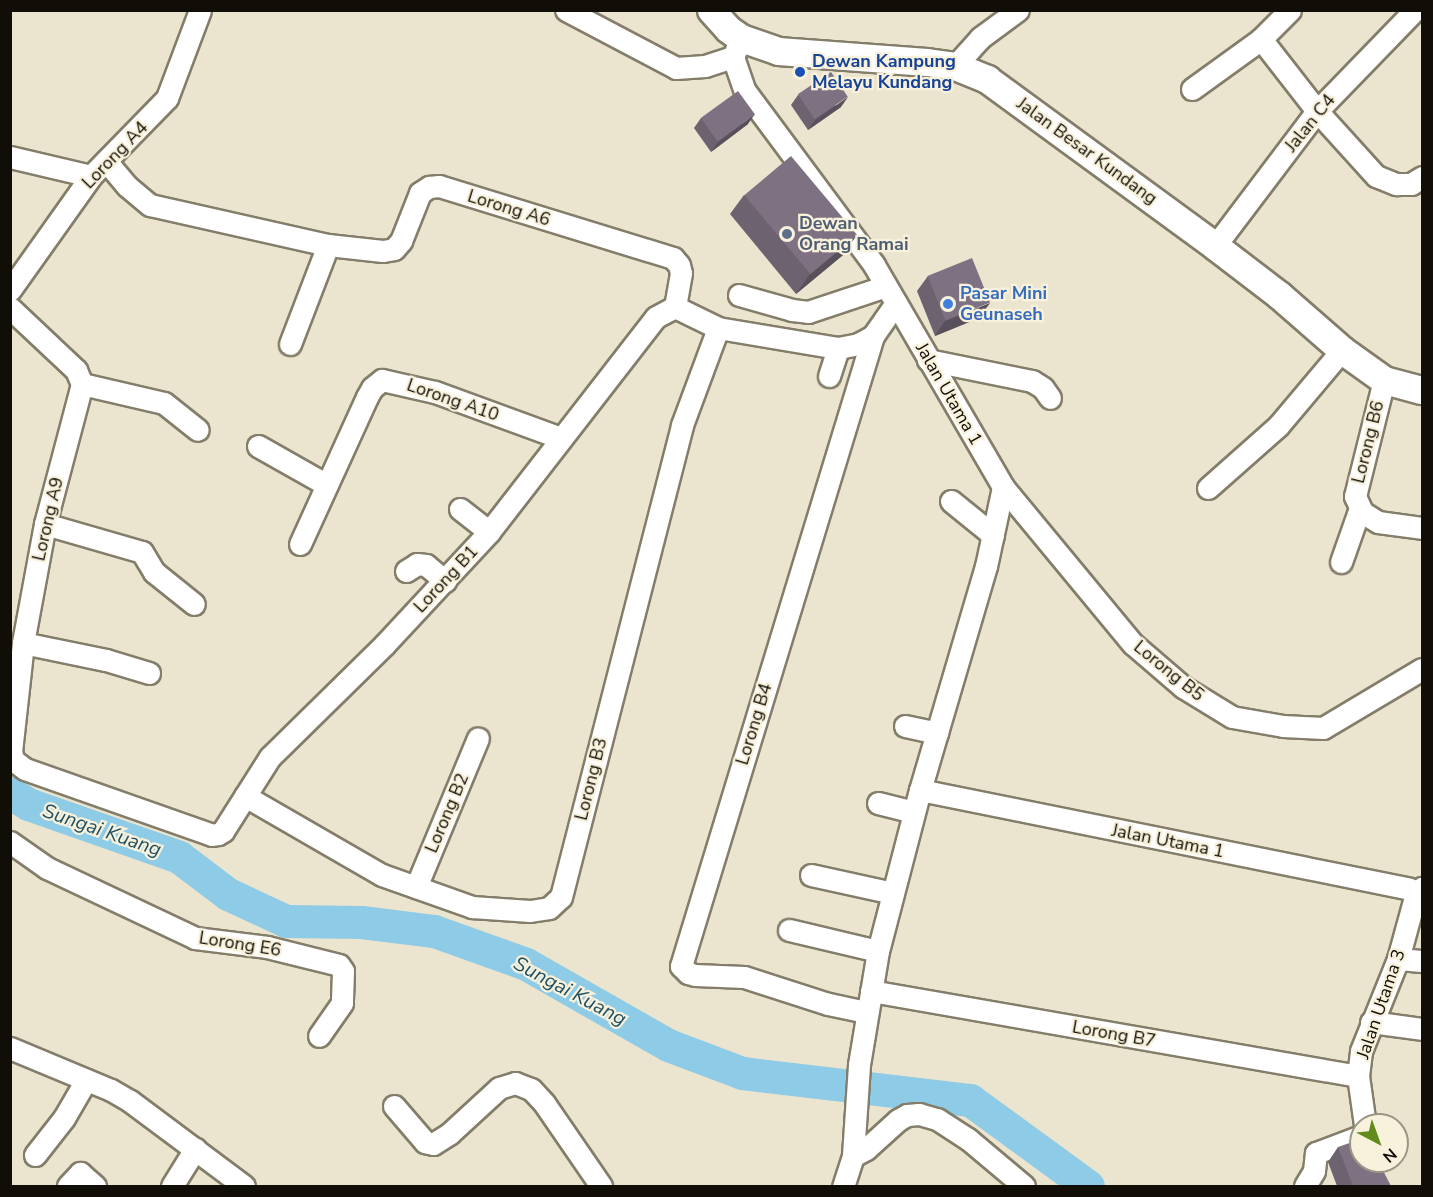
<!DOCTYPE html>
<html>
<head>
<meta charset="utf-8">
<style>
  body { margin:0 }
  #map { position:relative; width:1433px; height:1197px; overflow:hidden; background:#ebe4ce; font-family:"Nunito Sans",sans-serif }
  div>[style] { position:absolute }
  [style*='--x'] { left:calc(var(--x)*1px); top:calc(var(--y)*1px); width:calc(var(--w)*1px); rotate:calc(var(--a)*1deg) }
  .river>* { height:33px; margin:-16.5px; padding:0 16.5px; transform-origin:16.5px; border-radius:16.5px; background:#8ecbe7 }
  .roads { filter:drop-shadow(2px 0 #837d69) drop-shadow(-2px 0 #837d69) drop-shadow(0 2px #837d69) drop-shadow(0 -2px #837d69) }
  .minor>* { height:21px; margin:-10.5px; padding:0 10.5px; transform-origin:10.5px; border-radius:10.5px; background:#fff }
  .major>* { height:27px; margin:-13.5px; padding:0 13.5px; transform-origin:13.5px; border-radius:13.5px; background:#fff }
  .wall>* { inset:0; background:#6c6270 }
  .shaded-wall>* { inset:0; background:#58505b }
  .building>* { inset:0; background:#7e7282; transform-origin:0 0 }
  .dots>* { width:16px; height:16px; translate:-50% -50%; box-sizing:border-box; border:3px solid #f8f1db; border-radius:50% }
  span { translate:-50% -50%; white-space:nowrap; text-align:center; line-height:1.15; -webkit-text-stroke:4.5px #f8f1db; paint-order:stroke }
  .transit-label { font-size:18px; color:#164399; font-weight:700 }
  .left { translate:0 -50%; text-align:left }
  .street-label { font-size:18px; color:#110e07 }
  .service-label { font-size:18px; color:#4e5e75; font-weight:700 }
  .shop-label { font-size:18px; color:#366cbe; font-weight:700 }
  .water-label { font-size:20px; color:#1e5064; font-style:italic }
  .frame { position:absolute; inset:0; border:12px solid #110e07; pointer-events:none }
  .north { position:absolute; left:1349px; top:1113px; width:60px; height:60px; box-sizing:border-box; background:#f8f1db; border:2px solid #9c9686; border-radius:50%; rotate:139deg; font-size:16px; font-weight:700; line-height:24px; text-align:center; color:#110e07 }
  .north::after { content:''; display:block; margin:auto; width:21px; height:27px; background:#618c1c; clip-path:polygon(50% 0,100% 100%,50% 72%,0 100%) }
</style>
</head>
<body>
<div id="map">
  <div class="river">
    <div style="--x:10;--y:793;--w:21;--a:31"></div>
    <div style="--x:28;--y:804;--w:160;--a:19.3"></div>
    <div style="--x:179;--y:857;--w:61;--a:37.1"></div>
    <div style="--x:228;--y:894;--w:64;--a:25"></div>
    <div style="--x:286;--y:921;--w:75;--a:0.8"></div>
    <div style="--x:361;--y:922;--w:74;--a:7"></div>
    <div style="--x:434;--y:931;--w:98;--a:19.7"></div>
    <div style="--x:526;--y:964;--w:163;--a:29.7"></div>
    <div style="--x:668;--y:1045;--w:79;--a:20.7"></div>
    <div style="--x:742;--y:1073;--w:230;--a:6.8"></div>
    <div style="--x:970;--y:1100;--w:146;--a:36.1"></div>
  </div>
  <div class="roads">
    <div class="minor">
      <div style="--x:566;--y:10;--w:124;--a:27.8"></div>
      <div style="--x:676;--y:68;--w:29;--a:-4"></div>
      <div style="--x:705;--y:66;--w:29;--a:-18"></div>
      <div style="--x:741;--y:38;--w:21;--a:113"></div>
      <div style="--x:733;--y:57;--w:36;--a:71"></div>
      <div style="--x:745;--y:91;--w:217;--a:53.4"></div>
      <div style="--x:874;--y:265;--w:257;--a:59.8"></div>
      <div style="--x:1003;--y:487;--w:81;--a:102.1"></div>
      <div style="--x:986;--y:566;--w:234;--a:106.4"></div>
      <div style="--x:920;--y:790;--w:166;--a:104.6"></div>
      <div style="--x:878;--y:951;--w:116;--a:99.5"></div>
      <div style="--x:859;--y:1065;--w:91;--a:93.8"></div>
      <div style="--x:853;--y:1156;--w:32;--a:108"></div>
      <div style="--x:1261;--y:39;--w:91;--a:52.1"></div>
      <div style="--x:1317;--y:111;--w:88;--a:47.8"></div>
      <div style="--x:1376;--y:176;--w:22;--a:22"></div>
      <div style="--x:1396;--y:184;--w:15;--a:0"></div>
      <div style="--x:1411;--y:184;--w:13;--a:-32"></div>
      <div style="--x:955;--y:66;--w:38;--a:-48"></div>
      <div style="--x:980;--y:38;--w:47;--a:-36.4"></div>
      <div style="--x:1192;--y:89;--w:85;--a:-35.9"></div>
      <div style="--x:1261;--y:39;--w:41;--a:-45"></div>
      <div style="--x:10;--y:157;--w:83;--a:13.2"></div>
      <div style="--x:106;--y:161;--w:33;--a:50"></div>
      <div style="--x:127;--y:186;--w:30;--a:40"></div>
      <div style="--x:150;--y:205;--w:182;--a:12.7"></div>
      <div style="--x:328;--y:245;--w:55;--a:6.2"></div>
      <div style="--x:383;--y:251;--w:11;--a:-10"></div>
      <div style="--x:394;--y:249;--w:11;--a:-49"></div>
      <div style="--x:401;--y:241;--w:52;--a:-68.4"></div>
      <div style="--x:420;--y:193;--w:11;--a:-34"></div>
      <div style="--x:429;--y:187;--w:10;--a:-6"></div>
      <div style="--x:439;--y:186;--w:245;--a:17.1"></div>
      <div style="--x:673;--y:258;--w:9;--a:49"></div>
      <div style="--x:679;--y:265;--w:8;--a:76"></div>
      <div style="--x:681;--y:273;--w:35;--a:100"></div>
      <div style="--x:1215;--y:246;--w:169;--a:-52.9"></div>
      <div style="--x:1317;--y:111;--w:141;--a:-45.9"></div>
      <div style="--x:10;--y:290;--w:140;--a:-54.6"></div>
      <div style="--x:91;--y:176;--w:109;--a:-45.7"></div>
      <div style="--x:167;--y:98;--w:94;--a:-69.4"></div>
      <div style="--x:739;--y:295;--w:55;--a:15.8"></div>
      <div style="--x:792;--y:310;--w:16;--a:7"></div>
      <div style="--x:808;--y:312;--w:82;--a:-18.4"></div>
      <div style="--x:10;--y:308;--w:91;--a:43.2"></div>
      <div style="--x:76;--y:370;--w:15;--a:67"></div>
      <div style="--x:82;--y:384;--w:145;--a:104.8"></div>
      <div style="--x:45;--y:524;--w:121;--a:100.5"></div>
      <div style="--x:23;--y:643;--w:109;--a:96.3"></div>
      <div style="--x:11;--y:751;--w:9;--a:77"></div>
      <div style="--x:290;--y:344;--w:106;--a:-69"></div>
      <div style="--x:928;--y:360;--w:106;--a:11.4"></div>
      <div style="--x:1032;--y:381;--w:13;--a:32"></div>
      <div style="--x:1043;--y:388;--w:12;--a:55"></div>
      <div style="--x:829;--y:376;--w:29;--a:-72"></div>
      <div style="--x:1384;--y:380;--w:120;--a:104"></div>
      <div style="--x:1355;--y:496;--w:17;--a:66"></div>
      <div style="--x:1362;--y:512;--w:19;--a:32"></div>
      <div style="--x:1378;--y:522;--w:44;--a:7.8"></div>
      <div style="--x:82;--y:384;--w:84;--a:13"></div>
      <div style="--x:164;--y:403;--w:43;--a:38.5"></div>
      <div style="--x:258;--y:446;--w:79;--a:29.5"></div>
      <div style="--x:1003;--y:487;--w:204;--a:50.4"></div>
      <div style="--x:1133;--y:644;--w:66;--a:40.7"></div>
      <div style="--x:1183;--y:687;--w:57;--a:31.5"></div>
      <div style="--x:1232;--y:717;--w:52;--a:10"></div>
      <div style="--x:1283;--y:726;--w:40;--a:2.9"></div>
      <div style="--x:1323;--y:728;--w:115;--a:-30.8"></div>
      <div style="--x:1208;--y:488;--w:94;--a:-41.5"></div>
      <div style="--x:1278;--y:426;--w:99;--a:-49.9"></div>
      <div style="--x:951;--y:501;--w:54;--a:39"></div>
      <div style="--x:460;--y:509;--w:37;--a:38"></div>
      <div style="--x:45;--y:524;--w:101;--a:16.1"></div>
      <div style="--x:142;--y:552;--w:23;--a:59"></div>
      <div style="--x:154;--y:572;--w:51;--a:38.7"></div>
      <div style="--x:300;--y:544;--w:162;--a:-65.5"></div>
      <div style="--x:367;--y:397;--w:10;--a:-61"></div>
      <div style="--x:372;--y:388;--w:13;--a:-39"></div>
      <div style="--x:382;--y:380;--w:54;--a:12.8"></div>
      <div style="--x:435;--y:392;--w:134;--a:20.1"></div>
      <div style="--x:1341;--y:562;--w:57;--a:-70.6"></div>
      <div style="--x:406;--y:571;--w:13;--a:-32"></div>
      <div style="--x:417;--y:564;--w:9;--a:6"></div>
      <div style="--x:426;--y:565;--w:25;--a:40"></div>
      <div style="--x:23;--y:643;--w:85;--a:11.6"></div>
      <div style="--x:106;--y:660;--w:45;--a:16.8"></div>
      <div style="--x:905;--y:726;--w:33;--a:12"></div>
      <div style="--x:13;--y:760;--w:15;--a:37"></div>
      <div style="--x:25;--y:769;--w:198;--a:19.4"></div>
      <div style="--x:212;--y:835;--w:6;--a:-9"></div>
      <div style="--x:218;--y:834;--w:6;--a:-31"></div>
      <div style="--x:223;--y:831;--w:88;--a:-57.6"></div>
      <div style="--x:270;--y:757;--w:161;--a:-44.5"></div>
      <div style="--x:385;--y:644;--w:153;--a:-47.1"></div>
      <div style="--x:489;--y:532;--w:272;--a:-52.2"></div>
      <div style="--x:656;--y:317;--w:21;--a:-28"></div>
      <div style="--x:675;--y:307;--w:48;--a:26"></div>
      <div style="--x:718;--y:328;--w:122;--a:9.5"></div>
      <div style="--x:838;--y:348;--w:20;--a:-11"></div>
      <div style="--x:858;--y:344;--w:17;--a:-28"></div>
      <div style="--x:920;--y:790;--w:499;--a:11.4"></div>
      <div style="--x:1409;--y:889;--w:8;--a:30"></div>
      <div style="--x:245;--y:796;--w:158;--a:30"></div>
      <div style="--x:382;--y:875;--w:96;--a:19.6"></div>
      <div style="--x:472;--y:907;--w:58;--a:3.9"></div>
      <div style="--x:530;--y:911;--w:19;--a:-9"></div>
      <div style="--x:549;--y:908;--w:16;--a:-43"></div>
      <div style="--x:561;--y:897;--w:487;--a:-75.6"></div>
      <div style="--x:682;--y:425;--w:103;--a:-69.6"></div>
      <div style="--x:878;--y:803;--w:37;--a:14"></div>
      <div style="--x:10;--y:842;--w:45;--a:35.1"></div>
      <div style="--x:47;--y:868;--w:164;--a:25.3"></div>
      <div style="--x:195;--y:938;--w:73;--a:7.1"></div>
      <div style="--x:267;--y:947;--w:74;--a:14"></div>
      <div style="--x:339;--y:965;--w:7;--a:56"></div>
      <div style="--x:343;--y:971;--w:32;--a:92"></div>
      <div style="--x:342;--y:1003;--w:40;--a:124.9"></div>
      <div style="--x:811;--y:875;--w:84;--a:12.4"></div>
      <div style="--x:416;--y:887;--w:161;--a:-67.4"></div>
      <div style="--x:789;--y:930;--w:91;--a:13.3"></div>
      <div style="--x:1398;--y:959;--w:24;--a:5"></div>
      <div style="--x:871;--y:991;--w:494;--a:9.9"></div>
      <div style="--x:866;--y:1012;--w:39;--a:-168"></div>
      <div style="--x:828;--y:1004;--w:88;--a:-162.2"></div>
      <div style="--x:744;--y:977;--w:49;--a:-177.7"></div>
      <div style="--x:695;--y:975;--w:7;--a:-164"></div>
      <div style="--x:688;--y:973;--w:10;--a:-135"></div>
      <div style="--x:681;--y:966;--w:659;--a:-73.05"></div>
      <div style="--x:873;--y:336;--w:40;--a:-55.1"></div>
      <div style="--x:1371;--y:1022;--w:51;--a:7.8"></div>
      <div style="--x:10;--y:1048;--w:109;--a:22.6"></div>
      <div style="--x:111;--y:1090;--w:22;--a:30"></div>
      <div style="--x:130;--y:1101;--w:142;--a:36.7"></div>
      <div style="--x:394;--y:1106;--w:48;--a:49.3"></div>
      <div style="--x:425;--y:1142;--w:8;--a:14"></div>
      <div style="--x:433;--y:1144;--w:19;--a:-32"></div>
      <div style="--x:449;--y:1134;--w:68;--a:-42.6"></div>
      <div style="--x:499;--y:1088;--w:17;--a:-17"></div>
      <div style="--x:515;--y:1083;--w:17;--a:21"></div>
      <div style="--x:531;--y:1089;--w:19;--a:47"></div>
      <div style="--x:544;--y:1103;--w:101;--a:55.5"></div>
      <div style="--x:1365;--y:1125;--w:49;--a:-98.1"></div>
      <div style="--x:1358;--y:1076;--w:25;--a:-83"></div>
      <div style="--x:1361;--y:1051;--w:99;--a:-68.1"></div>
      <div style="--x:1398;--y:959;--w:68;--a:-74.7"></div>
      <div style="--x:1416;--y:893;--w:8;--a:-40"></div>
      <div style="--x:35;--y:1155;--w:47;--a:-51.9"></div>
      <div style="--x:64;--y:1118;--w:44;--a:-59.9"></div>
      <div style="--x:853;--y:1156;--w:15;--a:-28"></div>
      <div style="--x:866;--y:1149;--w:43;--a:-42.2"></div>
      <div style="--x:898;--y:1120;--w:10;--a:-29"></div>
      <div style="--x:907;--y:1115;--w:12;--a:-5"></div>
      <div style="--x:919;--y:1114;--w:19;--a:16"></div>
      <div style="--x:937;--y:1119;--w:37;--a:33"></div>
      <div style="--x:968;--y:1139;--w:73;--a:40"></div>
      <div style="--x:68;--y:1186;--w:18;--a:-47"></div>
      <div style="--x:80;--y:1173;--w:20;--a:41"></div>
      <div style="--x:172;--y:1186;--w:44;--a:-58.1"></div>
      <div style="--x:1305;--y:1186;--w:17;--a:-59"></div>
      <div style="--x:1314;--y:1171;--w:18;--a:-84"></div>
      <div style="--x:1316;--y:1153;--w:48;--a:-20.7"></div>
    </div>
    <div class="major">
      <div style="--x:711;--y:10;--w:25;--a:48"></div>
      <div style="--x:728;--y:29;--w:16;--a:35"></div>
      <div style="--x:741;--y:38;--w:39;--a:19"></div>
      <div style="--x:778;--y:51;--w:149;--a:4.2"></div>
      <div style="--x:927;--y:62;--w:28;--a:8"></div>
      <div style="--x:955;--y:66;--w:35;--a:22"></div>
      <div style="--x:987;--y:79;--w:283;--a:36.2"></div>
      <div style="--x:1215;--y:246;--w:81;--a:37.4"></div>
      <div style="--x:1279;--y:295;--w:84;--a:41.1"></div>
      <div style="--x:1342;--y:350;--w:52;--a:35.5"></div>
      <div style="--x:1384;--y:380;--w:39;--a:15"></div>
    </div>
  </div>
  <div class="wall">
    <div style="clip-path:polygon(798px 95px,841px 107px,808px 130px,791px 105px)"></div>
    <div style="clip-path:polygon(701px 118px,748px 124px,711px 152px,694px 128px)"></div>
    <div style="clip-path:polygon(744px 195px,843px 255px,796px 294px,730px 214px)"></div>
    <div style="clip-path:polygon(928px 276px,979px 318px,935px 336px,917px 291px)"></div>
    <div style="clip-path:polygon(1338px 1147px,1391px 1186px,1337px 1186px,1328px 1162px)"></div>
  </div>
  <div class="shaded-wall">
    <div style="clip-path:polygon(848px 97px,841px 107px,808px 130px,815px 120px)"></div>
    <div style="clip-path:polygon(755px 114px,748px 124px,711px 152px,718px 142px)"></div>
    <div style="clip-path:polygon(857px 235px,843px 255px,796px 294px,810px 274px)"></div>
    <div style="clip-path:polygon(990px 303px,979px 318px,935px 336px,945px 321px)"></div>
  </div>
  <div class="building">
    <div style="left:831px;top:72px;width:30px;height:40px;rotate:56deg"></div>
    <div style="left:738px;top:91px;width:29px;height:46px;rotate:54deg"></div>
    <div style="left:791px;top:156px;width:103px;height:61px;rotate:50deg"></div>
    <div style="left:972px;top:258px;width:48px;height:48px;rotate:68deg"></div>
    <div style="clip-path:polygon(1361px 1139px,1361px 1161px,1378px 1161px,1391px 1186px,1353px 1186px,1338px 1147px)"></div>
  </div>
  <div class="dots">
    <div style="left:800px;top:72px;background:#1a4fb4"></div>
    <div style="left:787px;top:234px;background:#5c6f8a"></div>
    <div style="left:948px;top:304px;background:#3f7fe0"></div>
  </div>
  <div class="transit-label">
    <span class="left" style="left:812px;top:72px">Dewan Kampung<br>Melayu Kundang</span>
  </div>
  <div class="street-label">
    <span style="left:1310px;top:123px;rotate:-51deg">Jalan C4</span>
    <span style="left:1087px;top:151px;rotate:36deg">Jalan Besar Kundang</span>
    <span style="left:115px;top:155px;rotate:-46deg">Lorong A4</span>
    <span style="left:509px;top:208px;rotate:17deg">Lorong A6</span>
    <span style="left:949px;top:394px;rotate:60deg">Jalan Utama 1</span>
    <span style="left:453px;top:400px;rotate:19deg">Lorong A10</span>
    <span style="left:1368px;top:442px;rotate:-76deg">Lorong B6</span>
    <span style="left:48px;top:519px;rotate:-77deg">Lorong A9</span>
    <span style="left:446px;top:579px;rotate:-47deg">Lorong B1</span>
    <span style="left:1169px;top:671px;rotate:39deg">Lorong B5</span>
    <span style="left:754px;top:724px;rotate:-73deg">Lorong B4</span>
    <span style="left:591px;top:779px;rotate:-76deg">Lorong B3</span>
    <span style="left:447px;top:813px;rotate:-67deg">Lorong B2</span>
    <span style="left:1168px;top:841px;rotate:11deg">Jalan Utama 1</span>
    <span style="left:240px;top:944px;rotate:9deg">Lorong E6</span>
    <span style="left:1381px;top:1004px;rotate:-71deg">Jalan Utama 3</span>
    <span style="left:1114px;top:1034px;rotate:10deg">Lorong B7</span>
  </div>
  <div class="service-label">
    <span class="left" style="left:799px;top:234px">Dewan<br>Orang Ramai</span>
  </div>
  <div class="shop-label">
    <span class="left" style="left:960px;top:304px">Pasar Mini<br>Geunaseh</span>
  </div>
  <div class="water-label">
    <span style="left:102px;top:830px;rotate:19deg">Sungai Kuang</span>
    <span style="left:570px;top:991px;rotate:28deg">Sungai Kuang</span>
  </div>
  <div class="frame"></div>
  <div class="north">N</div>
</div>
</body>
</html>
